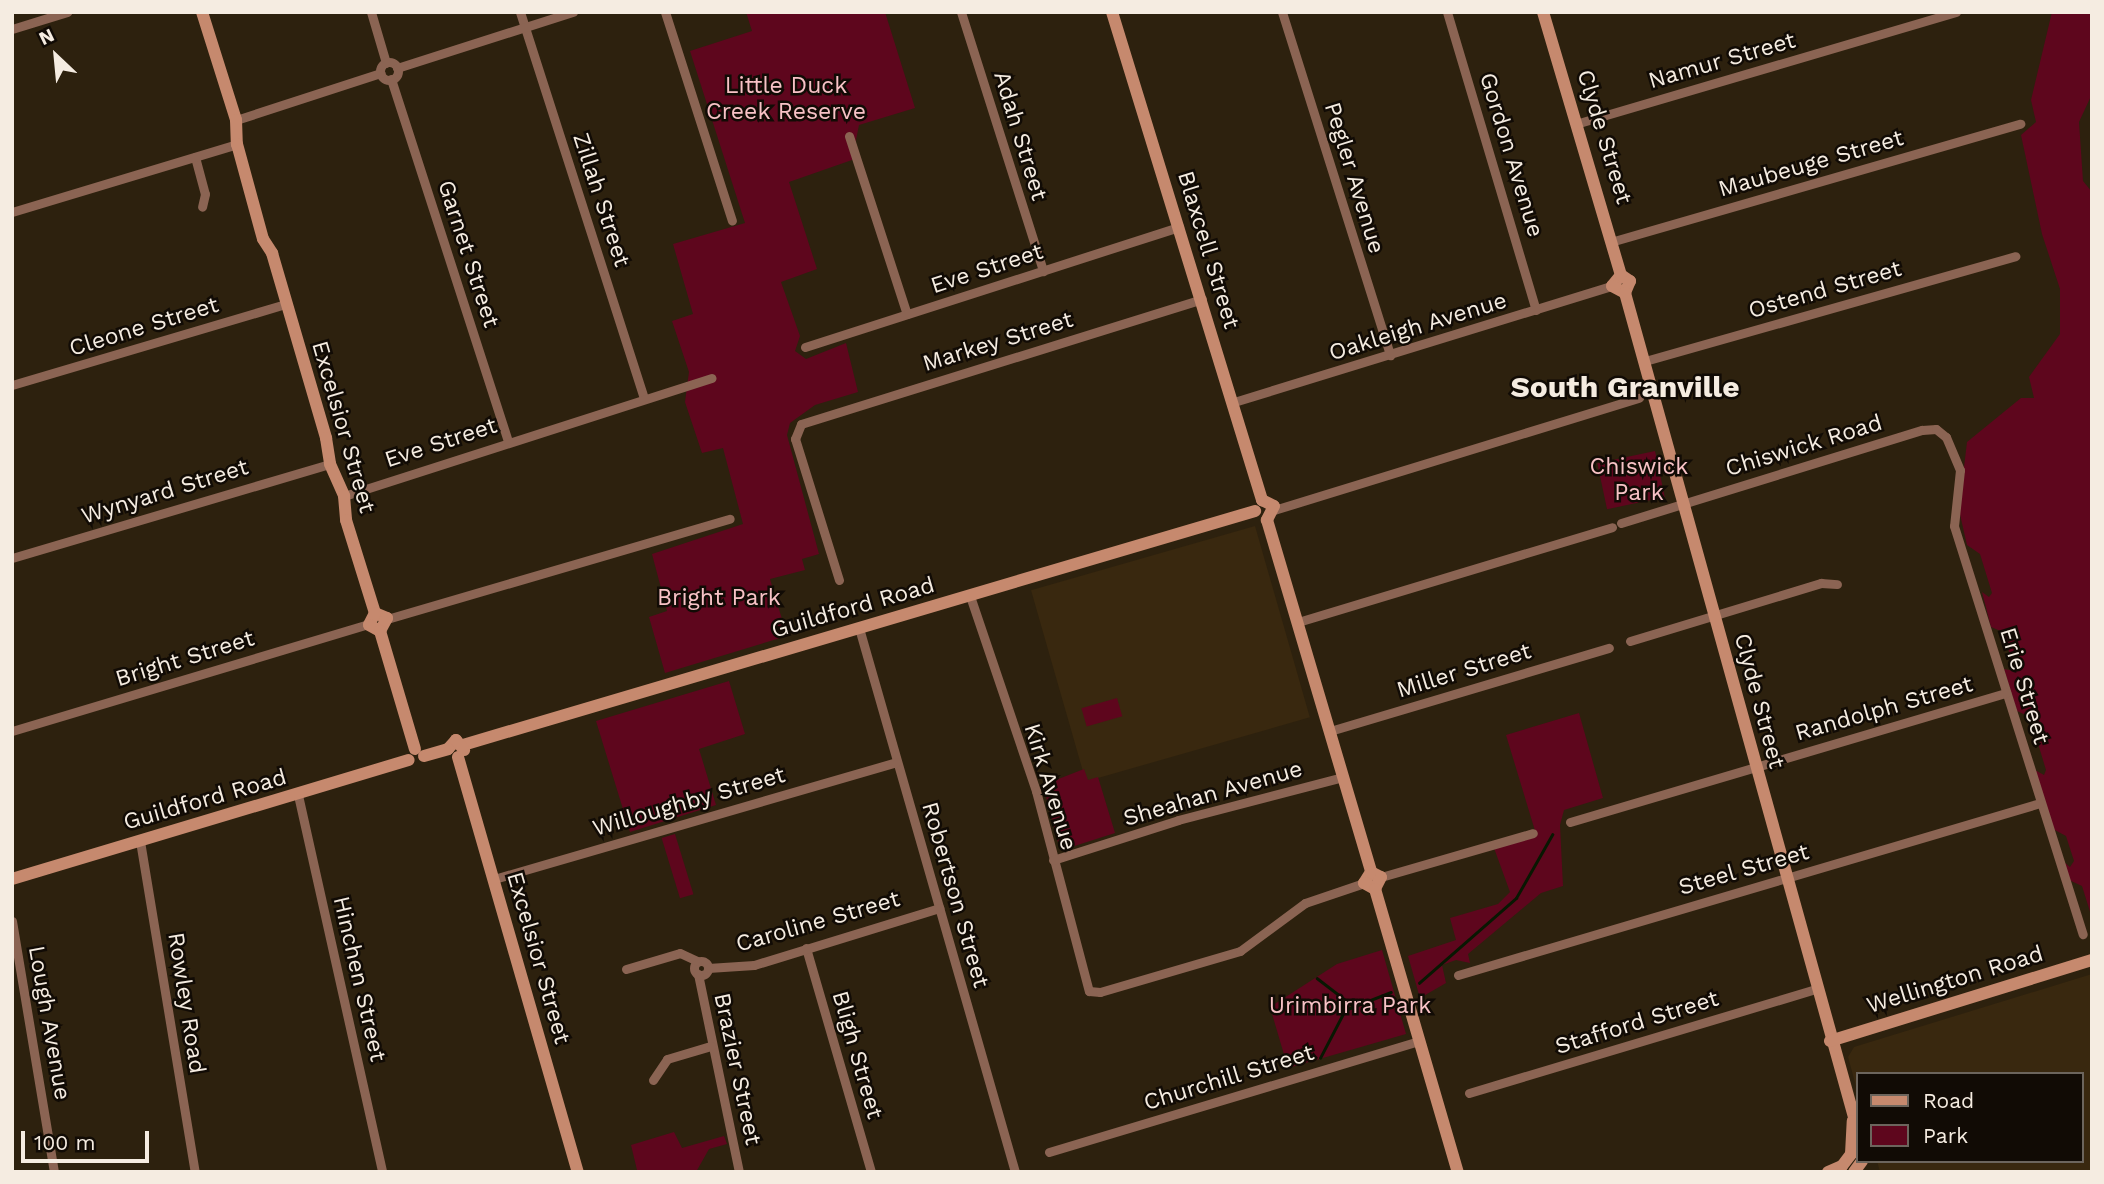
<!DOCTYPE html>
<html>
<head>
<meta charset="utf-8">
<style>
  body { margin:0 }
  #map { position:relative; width:2104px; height:1184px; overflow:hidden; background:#2d210e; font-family:"Work Sans",sans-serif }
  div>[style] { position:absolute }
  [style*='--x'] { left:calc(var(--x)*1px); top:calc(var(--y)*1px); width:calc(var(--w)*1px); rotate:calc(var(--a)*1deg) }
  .built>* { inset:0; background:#39280f; transform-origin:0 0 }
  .green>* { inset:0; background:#5e061d; transform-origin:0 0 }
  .stream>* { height:2.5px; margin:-1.25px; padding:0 1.25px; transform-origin:1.25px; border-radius:1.25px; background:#081802 }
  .street>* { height:9px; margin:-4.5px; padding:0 4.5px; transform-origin:4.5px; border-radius:4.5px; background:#8b6453 }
  .street>.ring { margin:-4.5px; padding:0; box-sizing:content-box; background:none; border:9px solid #8b6453; border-radius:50% }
  .secondary>* { height:12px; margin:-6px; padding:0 6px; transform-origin:6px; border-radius:6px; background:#c6896e }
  span { translate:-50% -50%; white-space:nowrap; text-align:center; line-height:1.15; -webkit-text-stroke:5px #110b05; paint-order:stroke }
  .street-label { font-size:23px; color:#f5ece1 }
  .park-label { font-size:23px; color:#f8c2c6 }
  .district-label { font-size:30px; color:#f5ece1; font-weight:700 }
  .frame { position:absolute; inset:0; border:14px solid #f5ece1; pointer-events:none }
  .legend { position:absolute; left:1856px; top:1072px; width:228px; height:91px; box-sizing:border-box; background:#110b05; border:2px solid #6c655d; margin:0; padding:9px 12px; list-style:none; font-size:21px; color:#f5ece1 }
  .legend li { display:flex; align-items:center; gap:14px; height:35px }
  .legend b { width:35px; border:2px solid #6c655d }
  .north { position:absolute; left:21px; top:21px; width:70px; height:70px; -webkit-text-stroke:5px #110b05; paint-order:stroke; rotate:334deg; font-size:19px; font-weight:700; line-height:28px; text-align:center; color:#f5ece1 }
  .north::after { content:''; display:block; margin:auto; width:24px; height:32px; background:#f5ece1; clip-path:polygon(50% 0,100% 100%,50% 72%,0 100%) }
  .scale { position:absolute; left:21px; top:1131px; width:128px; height:32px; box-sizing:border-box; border:4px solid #f5ece1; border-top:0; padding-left:9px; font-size:21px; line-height:24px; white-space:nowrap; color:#f5ece1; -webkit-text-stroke:5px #110b05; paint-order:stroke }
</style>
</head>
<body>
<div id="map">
  <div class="built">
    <div style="left:1255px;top:526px;width:199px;height:233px;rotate:74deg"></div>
    <div style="clip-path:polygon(2092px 974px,2092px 1172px,1880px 1172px,1877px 1161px,2081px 1161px,2081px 1074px,1857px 1074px,1857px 1090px,1848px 1057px,1854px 1047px)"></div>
  </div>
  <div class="green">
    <div style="clip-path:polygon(746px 12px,885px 12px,915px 108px,859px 125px,852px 160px,789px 182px,817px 269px,781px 282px,800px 336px,795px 351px,806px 359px,846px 343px,858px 392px,815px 405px,790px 423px,787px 435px,819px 554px,802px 559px,805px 570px,770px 579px,787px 636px,665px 673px,649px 617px,667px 611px,652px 554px,743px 524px,723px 448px,702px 453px,685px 402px,689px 372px,672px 321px,693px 314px,673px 244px,745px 223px,690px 51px,752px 31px)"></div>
    <div style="clip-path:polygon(2052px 12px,2092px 12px,2092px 94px,2079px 122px,2083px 181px,2092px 192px,2092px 918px,2082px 886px,2069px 880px,2064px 862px,2070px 867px,2074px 861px,2066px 836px,2053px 829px,2035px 770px,2044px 775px,2046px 770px,2030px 717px,2017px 711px,2004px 669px,2015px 671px,2003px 632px,1991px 627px,1982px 592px,1989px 597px,1992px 593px,1980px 554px,1967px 545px,1959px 510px,1967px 442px,2021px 398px,2034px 398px,2029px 377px,2060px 334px,2060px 289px,2042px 234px,2021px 135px,2036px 122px,2031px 100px)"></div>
    <div style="left:1655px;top:451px;width:47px;height:59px;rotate:78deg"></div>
    <div style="clip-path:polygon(729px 681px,745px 734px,699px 749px,716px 805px,630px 832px,596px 721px)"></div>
    <div style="left:1117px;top:698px;width:19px;height:37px;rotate:74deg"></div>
    <div style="clip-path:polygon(1579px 713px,1603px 798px,1564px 810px,1560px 825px,1563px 886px,1541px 893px,1468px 954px,1470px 963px,1456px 960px,1442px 965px,1446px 983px,1420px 998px,1408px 956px,1456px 940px,1450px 918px,1498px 904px,1510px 892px,1494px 848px,1536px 834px,1506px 735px)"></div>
    <div style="clip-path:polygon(1084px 769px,1088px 780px,1098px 777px,1115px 833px,1065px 849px,1059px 846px,1043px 785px)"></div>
    <div style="left:675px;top:834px;width:63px;height:14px;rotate:73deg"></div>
    <div style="clip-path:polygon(1382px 950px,1406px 1034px,1288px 1068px,1270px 1007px,1337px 964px)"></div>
    <div style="clip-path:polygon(674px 1132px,682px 1148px,724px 1136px,727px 1144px,709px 1149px,696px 1172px,637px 1170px,631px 1145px)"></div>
  </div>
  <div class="stream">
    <div style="--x:1317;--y:978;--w:44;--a:37.6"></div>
    <div style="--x:1419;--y:983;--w:129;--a:-41.2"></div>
    <div style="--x:1516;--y:898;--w:73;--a:-60.3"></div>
    <div style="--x:1320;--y:1058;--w:54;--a:-62.5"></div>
    <div style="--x:1345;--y:1010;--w:49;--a:-21.4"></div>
  </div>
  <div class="street">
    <div style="--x:371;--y:12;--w:53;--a:73.6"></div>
    <div style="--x:520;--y:12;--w:406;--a:72.2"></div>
    <div style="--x:665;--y:12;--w:219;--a:72.2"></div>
    <div style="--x:961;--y:12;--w:272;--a:72.4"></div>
    <div style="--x:1282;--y:12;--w:360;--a:72.5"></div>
    <div style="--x:1447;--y:12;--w:311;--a:73.4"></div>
    <div style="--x:12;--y:29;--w:58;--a:-17.2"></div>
    <div class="ring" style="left:380px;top:62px;width:9px;height:9px"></div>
    <div style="--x:397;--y:68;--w:185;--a:-17.7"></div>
    <div style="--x:391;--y:79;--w:381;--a:72.1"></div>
    <div style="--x:236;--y:120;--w:152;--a:-18"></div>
    <div style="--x:1579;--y:123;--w:393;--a:-16.4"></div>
    <div style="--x:849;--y:136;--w:187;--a:72"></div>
    <div style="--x:195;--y:157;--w:38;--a:75"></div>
    <div style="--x:205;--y:194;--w:13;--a:103"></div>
    <div style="--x:12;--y:212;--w:235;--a:-16.8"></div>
    <div style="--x:1614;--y:241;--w:423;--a:-16.1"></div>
    <div style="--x:805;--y:347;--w:393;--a:-17.8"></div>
    <div style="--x:1645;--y:361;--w:385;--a:-15.8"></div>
    <div style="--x:12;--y:385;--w:286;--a:-16.5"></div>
    <div style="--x:1234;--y:402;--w:395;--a:-17.1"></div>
    <div style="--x:344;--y:496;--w:386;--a:-17.8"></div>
    <div style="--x:1274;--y:510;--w:382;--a:-17.1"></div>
    <div style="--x:1621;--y:523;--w:315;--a:-17.2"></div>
    <div style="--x:1922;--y:430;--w:14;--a:-4"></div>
    <div style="--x:1936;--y:429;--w:13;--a:39"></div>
    <div style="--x:1946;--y:437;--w:36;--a:67"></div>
    <div style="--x:1960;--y:470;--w:56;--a:96.1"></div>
    <div style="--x:1954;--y:526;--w:428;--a:72.5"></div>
    <div style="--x:12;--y:558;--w:332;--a:-16.5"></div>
    <div style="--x:839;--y:580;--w:148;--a:-107.3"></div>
    <div style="--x:795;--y:439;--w:16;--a:-68"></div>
    <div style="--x:801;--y:424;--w:420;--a:-17.3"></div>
    <div style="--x:970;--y:596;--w:206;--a:71.3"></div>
    <div style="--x:1036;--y:791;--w:207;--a:75.2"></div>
    <div style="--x:1089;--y:991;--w:11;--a:5"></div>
    <div style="--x:1100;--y:992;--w:146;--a:-16.3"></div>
    <div style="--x:1240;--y:951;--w:81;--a:-36.4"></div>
    <div style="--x:1305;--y:903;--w:62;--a:-18.7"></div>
    <div style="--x:387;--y:619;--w:357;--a:-16.3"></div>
    <div style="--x:1298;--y:622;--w:328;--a:-16.8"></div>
    <div style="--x:859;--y:628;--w:566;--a:74"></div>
    <div style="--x:1630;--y:641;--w:200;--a:-16.9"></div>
    <div style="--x:1821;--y:583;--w:16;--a:4"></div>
    <div style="--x:12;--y:731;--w:373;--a:-16.7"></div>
    <div style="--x:1330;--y:731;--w:291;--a:-16.6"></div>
    <div style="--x:298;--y:795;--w:386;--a:77.4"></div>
    <div style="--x:1570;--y:822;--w:455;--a:-16.5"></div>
    <div style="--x:140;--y:841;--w:336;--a:80.6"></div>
    <div style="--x:1053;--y:860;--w:131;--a:-17.7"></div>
    <div style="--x:1178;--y:820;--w:171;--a:-14.6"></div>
    <div style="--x:1381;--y:877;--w:158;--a:-16.1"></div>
    <div style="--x:494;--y:879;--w:419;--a:-16.2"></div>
    <div style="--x:12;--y:921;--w:254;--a:80.5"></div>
    <div style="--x:806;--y:948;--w:233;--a:73.8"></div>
    <div class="ring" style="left:694px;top:961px;width:5px;height:5px"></div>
    <div style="--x:708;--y:968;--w:46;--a:-3.7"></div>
    <div style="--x:754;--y:965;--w:194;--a:-17.1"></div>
    <div style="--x:626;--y:969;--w:56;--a:-16.5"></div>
    <div style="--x:680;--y:953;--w:19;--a:25"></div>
    <div style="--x:698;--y:974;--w:202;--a:78.3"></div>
    <div style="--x:1458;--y:975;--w:607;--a:-16.46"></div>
    <div style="--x:653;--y:1080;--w:25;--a:-56"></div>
    <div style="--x:667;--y:1059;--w:46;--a:-16.5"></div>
    <div style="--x:1469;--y:1093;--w:361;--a:-16.7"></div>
    <div style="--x:1049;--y:1152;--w:387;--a:-16.7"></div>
  </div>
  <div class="secondary">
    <div style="--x:202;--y:12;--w:113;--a:72.5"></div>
    <div style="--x:236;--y:120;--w:24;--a:88"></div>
    <div style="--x:237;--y:144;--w:98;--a:74.7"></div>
    <div style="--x:263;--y:239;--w:17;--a:57"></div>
    <div style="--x:272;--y:253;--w:193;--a:73.7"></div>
    <div style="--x:326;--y:438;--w:26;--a:81"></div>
    <div style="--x:330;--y:464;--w:35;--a:66"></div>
    <div style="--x:344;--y:496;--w:24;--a:85"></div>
    <div style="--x:346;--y:520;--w:97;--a:72.7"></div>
    <div style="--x:1112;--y:12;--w:511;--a:72.91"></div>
    <div style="--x:1543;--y:12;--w:274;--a:73.5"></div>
    <div style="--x:1621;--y:275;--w:14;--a:129"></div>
    <div style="--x:1612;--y:286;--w:15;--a:28"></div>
    <div style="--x:1621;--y:275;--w:11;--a:34"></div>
    <div style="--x:1630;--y:281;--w:13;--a:113"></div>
    <div style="--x:1625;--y:293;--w:867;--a:74.47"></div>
    <div style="--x:1262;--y:500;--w:13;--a:27"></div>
    <div style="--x:1274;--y:506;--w:16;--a:117"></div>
    <div style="--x:1267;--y:520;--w:367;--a:73.5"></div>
    <div style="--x:375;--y:613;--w:13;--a:23"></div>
    <div style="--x:387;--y:618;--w:15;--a:118"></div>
    <div style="--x:375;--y:613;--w:13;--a:117"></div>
    <div style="--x:369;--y:625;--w:13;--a:29"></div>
    <div style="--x:380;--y:631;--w:123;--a:73.5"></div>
    <div style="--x:463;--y:745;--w:826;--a:-16.46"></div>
    <div style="--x:448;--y:749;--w:12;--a:-48"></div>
    <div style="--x:456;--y:740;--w:13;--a:51"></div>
    <div style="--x:424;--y:756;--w:25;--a:-16"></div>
    <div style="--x:458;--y:757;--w:432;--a:73.9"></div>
    <div style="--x:1371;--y:872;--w:13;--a:122"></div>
    <div style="--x:1364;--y:883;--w:13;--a:29"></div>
    <div style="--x:1371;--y:872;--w:11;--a:27"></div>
    <div style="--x:1381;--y:877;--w:13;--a:117"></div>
    <div style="--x:12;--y:879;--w:414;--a:-16.7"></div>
    <div style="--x:1375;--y:889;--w:295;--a:73.7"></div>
    <div style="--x:1830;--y:1041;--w:274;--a:-17.2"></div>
    <div style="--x:1828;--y:1172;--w:15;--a:-23"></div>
    <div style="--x:1842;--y:1166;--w:15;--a:-53"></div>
    <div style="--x:1851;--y:1154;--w:33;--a:-87"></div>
    <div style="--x:1854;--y:1172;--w:14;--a:-54"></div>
  </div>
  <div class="street-label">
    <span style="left:1722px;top:61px;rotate:-16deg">Namur Street</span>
    <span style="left:1020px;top:136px;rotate:73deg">Adah Street</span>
    <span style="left:1604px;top:137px;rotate:73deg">Clyde Street</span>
    <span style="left:1511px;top:155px;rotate:73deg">Gordon Avenue</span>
    <span style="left:1811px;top:164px;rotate:-16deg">Maubeuge Street</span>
    <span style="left:1354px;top:178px;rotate:73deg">Pegler Avenue</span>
    <span style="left:601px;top:200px;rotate:72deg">Zillah Street</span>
    <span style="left:1208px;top:250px;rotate:73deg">Blaxcell Street</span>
    <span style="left:468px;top:254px;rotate:72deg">Garnet Street</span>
    <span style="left:987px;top:269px;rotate:-18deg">Eve Street</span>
    <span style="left:1825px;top:290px;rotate:-16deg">Ostend Street</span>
    <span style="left:144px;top:327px;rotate:-17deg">Cleone Street</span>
    <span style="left:1418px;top:327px;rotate:-17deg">Oakleigh Avenue</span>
    <span style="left:998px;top:342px;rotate:-17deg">Markey Street</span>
    <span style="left:343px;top:427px;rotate:74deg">Excelsior Street</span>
    <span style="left:441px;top:443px;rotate:-18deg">Eve Street</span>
    <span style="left:1804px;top:446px;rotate:-17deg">Chiswick Road</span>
    <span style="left:165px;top:492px;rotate:-17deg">Wynyard Street</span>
    <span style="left:853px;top:608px;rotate:-16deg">Guildford Road</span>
    <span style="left:185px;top:659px;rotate:-17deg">Bright Street</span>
    <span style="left:1464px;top:671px;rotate:-17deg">Miller Street</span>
    <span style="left:2024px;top:686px;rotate:73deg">Erie Street</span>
    <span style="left:1759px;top:701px;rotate:75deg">Clyde Street</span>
    <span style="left:1884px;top:709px;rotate:-16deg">Randolph Street</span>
    <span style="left:1050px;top:787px;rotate:73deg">Kirk Avenue</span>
    <span style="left:1213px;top:794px;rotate:-16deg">Sheahan Avenue</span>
    <span style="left:205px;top:800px;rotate:-16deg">Guildford Road</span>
    <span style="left:689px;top:802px;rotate:-16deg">Willoughby Street</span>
    <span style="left:1744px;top:870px;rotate:-16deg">Steel Street</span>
    <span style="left:955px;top:895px;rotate:74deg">Robertson Street</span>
    <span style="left:818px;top:922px;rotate:-16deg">Caroline Street</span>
    <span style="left:538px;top:958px;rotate:74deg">Excelsior Street</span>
    <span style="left:359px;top:979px;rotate:77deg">Hinchen Street</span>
    <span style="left:1955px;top:980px;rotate:-17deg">Wellington Road</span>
    <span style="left:186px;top:1003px;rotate:81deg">Rowley Road</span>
    <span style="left:49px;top:1023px;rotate:80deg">Lough Avenue</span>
    <span style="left:1637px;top:1023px;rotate:-17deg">Stafford Street</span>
    <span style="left:857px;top:1055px;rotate:74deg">Bligh Street</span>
    <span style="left:737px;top:1069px;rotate:78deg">Brazier Street</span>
    <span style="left:1229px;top:1078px;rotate:-17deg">Churchill Street</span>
  </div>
  <div class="park-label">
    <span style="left:786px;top:99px">Little Duck<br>Creek Reserve</span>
    <span style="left:1639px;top:480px">Chiswick<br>Park</span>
    <span style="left:719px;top:598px">Bright Park</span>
    <span style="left:1350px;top:1006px">Urimbirra Park</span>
  </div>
  <div class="district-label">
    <span style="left:1625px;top:387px">South Granville</span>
  </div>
  <div class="frame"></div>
  <ul class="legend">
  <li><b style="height:9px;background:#c6896e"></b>Road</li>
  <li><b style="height:19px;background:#5e061d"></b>Park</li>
  </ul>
  <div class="north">N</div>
  <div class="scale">100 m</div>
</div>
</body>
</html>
